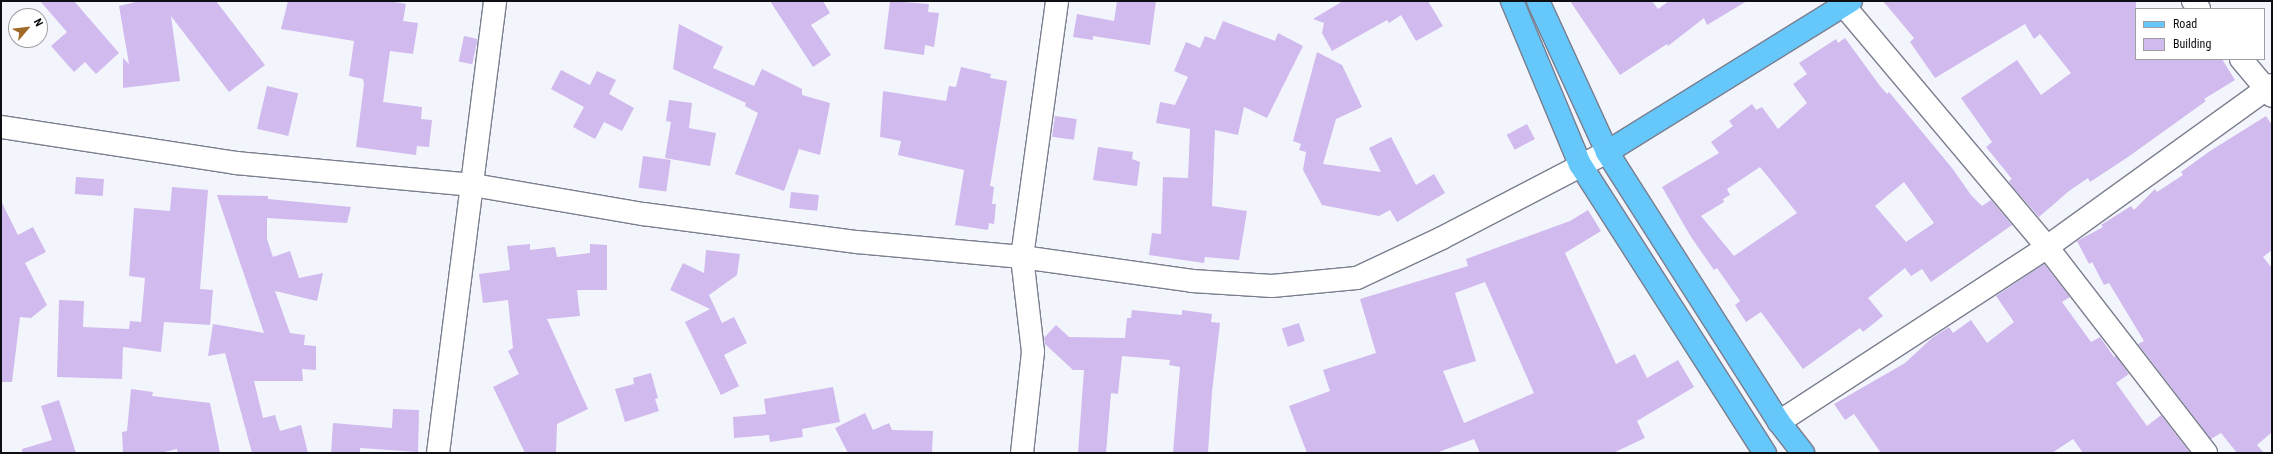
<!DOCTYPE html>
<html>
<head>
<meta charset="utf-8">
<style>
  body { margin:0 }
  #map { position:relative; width:2273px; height:454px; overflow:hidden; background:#f3f5fd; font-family:"Roboto Condensed",sans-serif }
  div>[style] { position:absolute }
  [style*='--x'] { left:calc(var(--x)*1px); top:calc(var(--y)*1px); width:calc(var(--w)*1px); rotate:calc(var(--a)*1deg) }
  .building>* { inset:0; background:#d1baee; transform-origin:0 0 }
  .roads { filter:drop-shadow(1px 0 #7a7e8e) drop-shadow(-1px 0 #7a7e8e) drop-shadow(0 1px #7a7e8e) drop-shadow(0 -1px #7a7e8e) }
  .minor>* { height:22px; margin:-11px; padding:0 11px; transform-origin:11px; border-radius:11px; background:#fff }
  .major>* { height:22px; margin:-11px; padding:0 11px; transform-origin:11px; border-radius:11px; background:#66c7fa }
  span { translate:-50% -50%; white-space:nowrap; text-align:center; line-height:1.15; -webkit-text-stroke:3.5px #fff; paint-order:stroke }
  .frame { position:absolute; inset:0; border:2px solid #0d0f14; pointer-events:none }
  .legend { position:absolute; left:2135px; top:8px; width:130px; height:52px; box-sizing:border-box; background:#fff; border:1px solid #9e9fa1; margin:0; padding:5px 7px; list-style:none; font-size:12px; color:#0d0f14 }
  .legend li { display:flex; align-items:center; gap:8px; height:20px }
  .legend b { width:20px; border:1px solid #9e9fa1 }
  .north { position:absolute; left:8px; top:8px; width:40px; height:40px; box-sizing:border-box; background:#fff; border:1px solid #9e9fa1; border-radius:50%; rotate:62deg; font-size:11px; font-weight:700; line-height:16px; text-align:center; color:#0d0f14 }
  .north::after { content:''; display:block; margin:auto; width:14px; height:18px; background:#a16926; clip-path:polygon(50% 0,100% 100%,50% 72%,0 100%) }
</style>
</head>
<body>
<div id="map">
  <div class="building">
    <div style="clip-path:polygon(40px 1px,74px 1px,119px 53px,96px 74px,85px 62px,74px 72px,51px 46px,67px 32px)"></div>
    <div style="clip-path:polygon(140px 1px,216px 1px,265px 65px,229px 92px,171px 16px,180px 81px,123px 88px,123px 58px,129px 64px,119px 6px)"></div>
    <div style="clip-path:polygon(288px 1px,389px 1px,406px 4px,403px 21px,418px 23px,413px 54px,390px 51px,383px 102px,422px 107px,421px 119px,432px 120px,429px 147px,417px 146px,416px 155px,356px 147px,364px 84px,363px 79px,349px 76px,354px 41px,281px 29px)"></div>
    <div style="clip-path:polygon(770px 1px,823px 1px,830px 13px,811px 25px,831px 55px,813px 67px)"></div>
    <div style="clip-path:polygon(890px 1px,929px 4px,928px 12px,939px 13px,934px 47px,925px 45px,924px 55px,884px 49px)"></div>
    <div style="clip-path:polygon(1117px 1px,1156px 1px,1150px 45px,1093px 36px,1093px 40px,1073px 37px,1077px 14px,1114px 21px)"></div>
    <div style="clip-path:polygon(1343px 1px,1428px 1px,1443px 26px,1416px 41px,1401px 15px,1389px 23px,1387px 20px,1332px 51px,1322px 33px,1324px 23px,1313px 19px)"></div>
    <div style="clip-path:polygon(1570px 1px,1652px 1px,1658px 9px,1669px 1px,1747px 1px,1707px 25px,1704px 18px,1668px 46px,1667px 44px,1620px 75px)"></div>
    <div style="clip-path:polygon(1883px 1px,2136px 1px,2136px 59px,2222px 59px,2235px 80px,2204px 99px,2206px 101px,2128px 157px,2090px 182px,2088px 178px,2069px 191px,2039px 217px,2011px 185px,2009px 181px,2012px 179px,1986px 147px,1992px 142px,1961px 98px,2017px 60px,2041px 95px,2071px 73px,2040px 34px,2034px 39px,2025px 24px,1935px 78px,1910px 42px,1914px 38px)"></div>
    <div style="clip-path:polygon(1223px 21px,1275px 41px,1278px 33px,1303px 46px,1267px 118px,1244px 107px,1238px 135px,1215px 130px,1212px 206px,1247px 211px,1239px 260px,1205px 257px,1204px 263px,1149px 255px,1152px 233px,1161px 234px,1163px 177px,1188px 178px,1190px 129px,1156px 123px,1160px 102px,1175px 105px,1188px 77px,1174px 71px,1186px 42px,1200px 48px,1205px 36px,1215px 40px)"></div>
    <div style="clip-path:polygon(679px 24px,723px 47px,713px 68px,754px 86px,762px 69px,802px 89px,802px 95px,830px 103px,820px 155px,799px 149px,784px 191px,735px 174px,758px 113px,745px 106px,746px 103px,673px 69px)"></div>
    <div style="left:464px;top:36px;width:14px;height:26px;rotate:12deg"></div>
    <div style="clip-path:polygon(evenodd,1845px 38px,1880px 86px,1887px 94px,1889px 92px,1952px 168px,1971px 195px,1982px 206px,1991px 200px,2012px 225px,1931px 282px,1922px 269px,1911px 276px,1905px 268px,1868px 298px,1883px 316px,1863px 332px,1860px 328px,1803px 369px,1761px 312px,1746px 322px,1735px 305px,1740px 301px,1717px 268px,1714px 270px,1691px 237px,1662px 187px,1719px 153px,1711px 142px,1733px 126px,1729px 121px,1752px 104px,1756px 110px,1762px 107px,1778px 129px,1807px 103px,1793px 84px,1807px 74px,1799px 63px,1836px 39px,1838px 43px,1845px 38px,1760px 167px,1797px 213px,1734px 256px,1701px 216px,1724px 202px,1723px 199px,1730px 195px,1727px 189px,1760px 167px,1845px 38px,1904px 182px,1934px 223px,1906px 242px,1875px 206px,1904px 182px)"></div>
    <div style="clip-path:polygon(1317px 52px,1342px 65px,1362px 107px,1336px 119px,1323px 164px,1381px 172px,1369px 148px,1391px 137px,1416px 185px,1434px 174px,1445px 193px,1397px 222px,1390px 210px,1379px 216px,1322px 205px,1303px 170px,1306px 152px,1299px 150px,1301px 144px,1293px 141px)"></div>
    <div style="clip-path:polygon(961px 67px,991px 74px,990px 78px,1007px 81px,990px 186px,994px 187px,992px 204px,996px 204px,994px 224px,989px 223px,988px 230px,955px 225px,964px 170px,898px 155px,901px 141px,880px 137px,883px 91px,946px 101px,949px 86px,956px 87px)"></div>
    <div style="clip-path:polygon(561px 70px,590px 85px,597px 71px,616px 80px,609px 94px,634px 108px,622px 131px,604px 122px,595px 139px,573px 127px,584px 107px,551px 89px)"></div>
    <div style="left:267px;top:86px;width:32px;height:44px;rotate:13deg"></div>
    <div style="clip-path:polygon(669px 100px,692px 103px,689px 128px,716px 133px,710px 166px,665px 158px,671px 122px,666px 121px)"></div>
    <div style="left:1055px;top:116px;width:22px;height:21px;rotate:8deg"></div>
    <div style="clip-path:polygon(2266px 116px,2272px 125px,2272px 250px,2263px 257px,2272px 268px,2272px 432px,2257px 445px,2264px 453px,2237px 453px,2221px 433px,2211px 439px,2138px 344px,2144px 341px,2109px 283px,2104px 285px,2092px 262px,2089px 264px,2077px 241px,2103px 227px,2101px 225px,2131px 206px,2134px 210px,2155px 189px,2157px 192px,2183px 175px,2181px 172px,2210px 151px)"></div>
    <div style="left:1527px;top:124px;width:17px;height:23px;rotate:62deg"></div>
    <div style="clip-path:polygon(1098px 147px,1133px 152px,1132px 159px,1140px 162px,1137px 186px,1093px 180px)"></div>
    <div style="left:643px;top:156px;width:28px;height:32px;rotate:8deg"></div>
    <div style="left:76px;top:177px;width:28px;height:17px;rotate:4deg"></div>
    <div style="clip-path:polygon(172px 187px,208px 190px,200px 289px,213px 290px,210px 325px,164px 322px,161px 352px,123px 347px,122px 379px,57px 377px,59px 300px,84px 301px,83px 327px,129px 329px,130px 321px,141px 322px,145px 278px,129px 276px,134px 208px,170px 211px)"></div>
    <div style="left:791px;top:192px;width:28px;height:16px;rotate:6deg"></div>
    <div style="clip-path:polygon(217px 195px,268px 196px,268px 199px,351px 207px,347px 223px,267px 218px,267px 239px,273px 257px,290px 251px,299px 278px,323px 273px,317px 301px,275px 291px,290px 333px,305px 335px,304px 345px,316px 346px,316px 370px,302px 369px,303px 381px,254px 381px,263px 418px,275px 415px,280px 431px,301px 425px,308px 453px,252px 453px,225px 353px,208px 356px,213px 324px,264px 333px)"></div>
    <div style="clip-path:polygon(1px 201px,18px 235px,33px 227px,46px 252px,25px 263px,47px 305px,31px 318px,20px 317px,12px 382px,1px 382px)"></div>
    <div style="clip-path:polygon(evenodd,1588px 210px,1601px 231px,1565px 253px,1616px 364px,1635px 354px,1647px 378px,1678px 360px,1694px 387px,1637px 421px,1645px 438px,1613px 453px,1480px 453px,1474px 439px,1436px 453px,1307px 453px,1289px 406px,1330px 391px,1323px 370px,1376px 353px,1360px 299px,1468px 266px,1466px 259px,1570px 221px,1588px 210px,1485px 282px,1534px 393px,1464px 423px,1443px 371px,1476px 361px,1455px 293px,1485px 282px)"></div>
    <div style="clip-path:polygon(530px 244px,530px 250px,555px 247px,557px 257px,590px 253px,590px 244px,607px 245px,607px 290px,577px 290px,580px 316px,547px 319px,588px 409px,557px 424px,556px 453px,525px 453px,493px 387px,519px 374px,508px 351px,513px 348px,508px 300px,483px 303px,479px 274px,510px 270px,507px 246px)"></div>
    <div style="clip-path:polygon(706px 250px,740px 254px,737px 275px,709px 295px,722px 323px,734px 317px,747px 343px,724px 355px,739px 386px,721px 395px,685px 322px,710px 309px,670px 290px,683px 263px,704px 273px)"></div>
    <div style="clip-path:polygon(2044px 264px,2070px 297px,2062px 302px,2091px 342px,2100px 337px,2114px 357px,2116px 356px,2129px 374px,2116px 383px,2147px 426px,2161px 415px,2190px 453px,2083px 453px,2073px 439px,2052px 453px,1881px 453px,1854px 414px,1845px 420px,1834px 404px,1905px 363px,1932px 338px,1949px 327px,1953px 333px,1971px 320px,1987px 343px,2014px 322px,1996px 296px)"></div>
    <div style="clip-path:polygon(1132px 310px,1182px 315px,1182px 310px,1212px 314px,1211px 322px,1220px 323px,1212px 392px,1208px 453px,1173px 453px,1180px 367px,1169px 365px,1170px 360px,1122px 356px,1118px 394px,1111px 393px,1106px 453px,1078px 453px,1084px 370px,1073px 370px,1045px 344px,1044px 338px,1056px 325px,1069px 337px,1125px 338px,1127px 318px,1131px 318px)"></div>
    <div style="left:1299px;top:323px;width:19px;height:18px;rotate:72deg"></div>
    <div style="clip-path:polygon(651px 373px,658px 398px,655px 399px,659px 411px,625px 422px,615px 389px,634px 384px,633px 378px)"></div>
    <div style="clip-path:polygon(833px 387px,840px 422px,802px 429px,803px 437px,770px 442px,769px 435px,734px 438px,733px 417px,766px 414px,764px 399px)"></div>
    <div style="clip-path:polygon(131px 389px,153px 392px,152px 396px,210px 403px,220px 453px,178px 453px,177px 449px,160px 453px,123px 453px,122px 432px,127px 431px)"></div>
    <div style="clip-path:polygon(59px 400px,76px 453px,22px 453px,22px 449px,52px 440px,41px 406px)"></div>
    <div style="clip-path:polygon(393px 409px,419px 410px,418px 452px,360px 448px,360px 453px,331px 453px,333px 423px,392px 428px)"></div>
    <div style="clip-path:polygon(865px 413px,873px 430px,889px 423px,892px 430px,933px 431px,932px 453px,848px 453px,835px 428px)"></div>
  </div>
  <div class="roads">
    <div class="minor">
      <div style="--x:1840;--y:1;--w:322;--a:49.9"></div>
      <div style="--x:2047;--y:247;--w:260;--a:52.3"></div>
      <div style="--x:2193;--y:1;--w:10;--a:53"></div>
      <div style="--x:2241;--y:59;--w:48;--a:50"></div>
      <div style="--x:1;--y:127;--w:238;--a:8.7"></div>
      <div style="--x:236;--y:163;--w:238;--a:5.3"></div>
      <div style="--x:473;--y:185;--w:172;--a:9.7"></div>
      <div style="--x:643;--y:214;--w:216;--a:7.5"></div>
      <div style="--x:857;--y:242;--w:166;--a:5.2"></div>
      <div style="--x:1022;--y:257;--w:172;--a:8"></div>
      <div style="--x:1192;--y:281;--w:80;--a:3.6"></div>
      <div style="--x:1272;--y:286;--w:85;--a:-5.4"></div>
      <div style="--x:1357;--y:278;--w:94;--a:-25.2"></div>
      <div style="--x:1442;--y:238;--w:186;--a:-27.5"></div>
      <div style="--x:1779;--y:422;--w:320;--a:-33.1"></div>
      <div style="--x:2047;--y:247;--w:277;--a:-35.8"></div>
      <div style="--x:438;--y:453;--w:456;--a:-82.8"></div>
      <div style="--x:1022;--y:453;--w:102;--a:-83.8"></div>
      <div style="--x:1033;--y:352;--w:96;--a:-96.6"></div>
      <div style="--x:1022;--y:257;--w:258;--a:-82.2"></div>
    </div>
    <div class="major">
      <div style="--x:1512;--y:1;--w:177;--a:67.4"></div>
      <div style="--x:1580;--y:164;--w:343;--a:57.4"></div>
      <div style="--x:1538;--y:1;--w:166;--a:65.4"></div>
      <div style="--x:1607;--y:152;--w:320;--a:57.5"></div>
      <div style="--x:1779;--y:422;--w:39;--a:52"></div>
      <div style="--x:1607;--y:152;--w:287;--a:-31.8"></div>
    </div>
  </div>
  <div class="frame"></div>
  <ul class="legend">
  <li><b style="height:5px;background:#66c7fa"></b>Road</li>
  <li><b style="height:11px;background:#d1baee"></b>Building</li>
  </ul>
  <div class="north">N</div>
</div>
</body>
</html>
